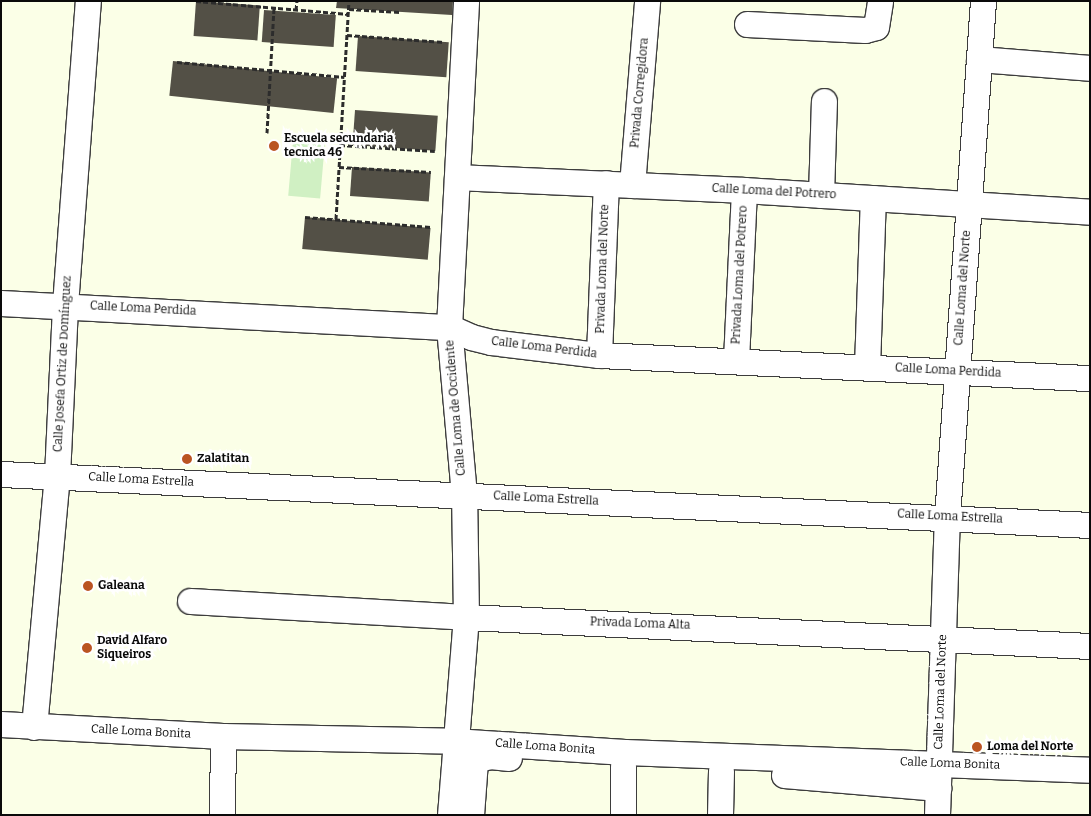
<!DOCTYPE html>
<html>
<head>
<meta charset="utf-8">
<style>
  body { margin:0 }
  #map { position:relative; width:1091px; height:816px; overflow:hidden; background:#fbffe7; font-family:Bitter,serif }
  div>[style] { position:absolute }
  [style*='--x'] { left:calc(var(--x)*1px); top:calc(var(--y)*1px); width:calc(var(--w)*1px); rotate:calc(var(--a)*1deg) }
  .pitch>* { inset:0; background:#d0f0c3; transform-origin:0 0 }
  .building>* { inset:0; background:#535046; transform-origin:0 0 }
  .path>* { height:3px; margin-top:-1.5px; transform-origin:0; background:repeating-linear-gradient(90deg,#2c2c2c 0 5px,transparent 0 7.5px) }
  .roads { filter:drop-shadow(1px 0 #3d3d3d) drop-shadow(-1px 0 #3d3d3d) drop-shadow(0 1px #3d3d3d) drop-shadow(0 -1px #3d3d3d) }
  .minor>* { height:25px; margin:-12.5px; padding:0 12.5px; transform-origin:12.5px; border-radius:12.5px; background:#fff }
  .dots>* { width:14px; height:14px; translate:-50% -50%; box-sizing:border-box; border:2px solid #fff; border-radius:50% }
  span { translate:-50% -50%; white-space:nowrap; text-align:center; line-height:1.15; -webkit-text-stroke:5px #fff; paint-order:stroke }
  .street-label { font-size:12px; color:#0a0a0a }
  .poi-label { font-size:12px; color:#0a0a0a; font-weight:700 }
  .left { translate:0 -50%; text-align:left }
  .frame { position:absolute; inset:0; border:2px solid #0a0a0a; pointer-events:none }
</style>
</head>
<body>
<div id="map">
  <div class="pitch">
    <div style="left:293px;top:141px;width:32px;height:55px;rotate:5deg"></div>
  </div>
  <div class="building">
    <div style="left:196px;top:1px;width:64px;height:35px;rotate:4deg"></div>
    <div style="clip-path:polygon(337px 1px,453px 1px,452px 15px,336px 8px)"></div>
    <div style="left:264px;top:10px;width:72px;height:32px;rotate:4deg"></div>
    <div style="left:358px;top:36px;width:91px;height:35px;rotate:4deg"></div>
    <div style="left:173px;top:61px;width:165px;height:35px;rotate:6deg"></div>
    <div style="left:355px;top:110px;width:83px;height:35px;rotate:4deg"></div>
    <div style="left:352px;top:167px;width:79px;height:29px;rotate:4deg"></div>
    <div style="left:305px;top:217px;width:126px;height:32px;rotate:5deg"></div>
  </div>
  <div class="path">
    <div style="--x:196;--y:1;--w:153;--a:4.9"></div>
    <div style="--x:349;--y:9;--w:51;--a:3.4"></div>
    <div style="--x:296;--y:10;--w:9;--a:-84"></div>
    <div style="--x:347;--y:35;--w:97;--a:4.1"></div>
    <div style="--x:177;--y:62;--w:168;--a:5.1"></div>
    <div style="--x:267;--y:133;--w:125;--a:-86.8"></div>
    <div style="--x:340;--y:145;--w:95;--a:3.6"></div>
    <div style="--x:339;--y:167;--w:92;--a:3.1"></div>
    <div style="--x:305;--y:217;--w:126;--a:4.5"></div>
    <div style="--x:336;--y:219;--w:218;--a:-86.6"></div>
  </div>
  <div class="roads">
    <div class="minor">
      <div style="--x:747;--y:24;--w:118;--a:2.9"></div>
      <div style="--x:865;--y:30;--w:11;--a:-15"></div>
      <div style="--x:876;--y:27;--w:26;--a:-81"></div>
      <div style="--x:979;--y:59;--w:111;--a:4.6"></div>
      <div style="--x:457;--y:177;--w:287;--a:2.6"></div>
      <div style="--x:744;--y:190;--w:347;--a:3.6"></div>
      <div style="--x:632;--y:185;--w:185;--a:-85.3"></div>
      <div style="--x:821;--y:195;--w:94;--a:-88.2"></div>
      <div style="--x:1;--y:303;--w:449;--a:3.1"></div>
      <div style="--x:449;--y:327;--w:24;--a:24"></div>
      <div style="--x:471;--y:337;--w:21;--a:14"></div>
      <div style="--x:491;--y:342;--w:109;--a:6.9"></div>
      <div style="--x:599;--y:355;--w:492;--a:2.7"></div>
      <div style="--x:599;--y:355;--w:172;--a:-87.7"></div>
      <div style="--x:736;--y:360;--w:170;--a:-87.3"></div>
      <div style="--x:867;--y:367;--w:169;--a:-88"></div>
      <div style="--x:1;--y:474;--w:1090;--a:2.68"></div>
      <div style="--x:190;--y:601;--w:276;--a:3.3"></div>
      <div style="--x:466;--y:617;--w:625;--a:2.66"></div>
      <div style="--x:1;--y:724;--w:222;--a:3.1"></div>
      <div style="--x:223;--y:736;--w:231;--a:1.2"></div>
      <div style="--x:454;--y:741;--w:171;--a:3.7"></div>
      <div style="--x:625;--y:752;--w:465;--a:2.2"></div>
      <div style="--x:34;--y:727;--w:252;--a:-84.8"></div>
      <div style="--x:57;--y:476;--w:171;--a:-87.3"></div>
      <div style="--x:65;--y:305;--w:305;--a:-85.7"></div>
      <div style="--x:784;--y:775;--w:155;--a:4.8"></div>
      <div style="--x:222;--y:815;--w:79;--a:-89.3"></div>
      <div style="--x:450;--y:815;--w:199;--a:-85.4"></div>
      <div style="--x:466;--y:617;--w:122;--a:-90.9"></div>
      <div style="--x:464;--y:495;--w:169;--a:-95.1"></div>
      <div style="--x:449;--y:327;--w:326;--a:-87"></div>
      <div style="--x:471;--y:815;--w:55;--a:-85.8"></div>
      <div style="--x:475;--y:760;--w:16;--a:-15"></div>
      <div style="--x:490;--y:756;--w:19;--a:6"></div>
      <div style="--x:623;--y:815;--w:49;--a:-90"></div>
      <div style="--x:720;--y:815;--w:44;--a:-88.7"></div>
      <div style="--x:937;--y:815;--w:298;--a:-88.1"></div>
      <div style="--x:947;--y:517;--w:517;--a:-86.01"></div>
    </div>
  </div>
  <div class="dots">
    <div style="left:274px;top:146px;background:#ba5422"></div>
    <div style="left:187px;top:459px;background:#ba5422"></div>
    <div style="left:88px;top:586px;background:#ba5422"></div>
    <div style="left:87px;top:648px;background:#ba5422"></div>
    <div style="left:977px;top:747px;background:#ba5422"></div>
  </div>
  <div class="street-label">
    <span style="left:640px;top:93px;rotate:-85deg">Privada Corregidora</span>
    <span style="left:774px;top:192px;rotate:3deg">Calle Loma del Potrero</span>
    <span style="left:603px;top:269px;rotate:-88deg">Privada Loma del Norte</span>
    <span style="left:740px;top:275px;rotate:-87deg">Privada Loma del Potrero</span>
    <span style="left:963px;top:288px;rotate:-86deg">Calle Loma del Norte</span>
    <span style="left:143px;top:309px;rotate:3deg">Calle Loma Perdida</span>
    <span style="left:544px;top:348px;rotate:7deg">Calle Loma Perdida</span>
    <span style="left:63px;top:364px;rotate:-87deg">Calle Josefa Ortiz de Domínguez</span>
    <span style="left:948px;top:371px;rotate:3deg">Calle Loma Perdida</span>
    <span style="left:456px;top:408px;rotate:-95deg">Calle Loma de Occidente</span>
    <span style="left:141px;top:480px;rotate:3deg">Calle Loma Estrella</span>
    <span style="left:546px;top:499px;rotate:3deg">Calle Loma Estrella</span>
    <span style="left:950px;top:517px;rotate:3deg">Calle Loma Estrella</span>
    <span style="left:640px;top:624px;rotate:2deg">Privada Loma Alta</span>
    <span style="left:941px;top:692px;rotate:-88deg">Calle Loma del Norte</span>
    <span style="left:141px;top:732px;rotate:3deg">Calle Loma Bonita</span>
    <span style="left:545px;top:747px;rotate:4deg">Calle Loma Bonita</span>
    <span style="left:950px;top:764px;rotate:2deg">Calle Loma Bonita</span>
  </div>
  <div class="poi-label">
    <span class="left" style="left:284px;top:146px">Escuela secundaria<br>tecnica 46</span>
    <span class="left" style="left:197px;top:459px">Zalatitan</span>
    <span class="left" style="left:98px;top:586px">Galeana</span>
    <span class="left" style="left:97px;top:648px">David Alfaro<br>Siqueiros</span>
    <span class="left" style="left:987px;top:747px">Loma del Norte</span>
  </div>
  <div class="frame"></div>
</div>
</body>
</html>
